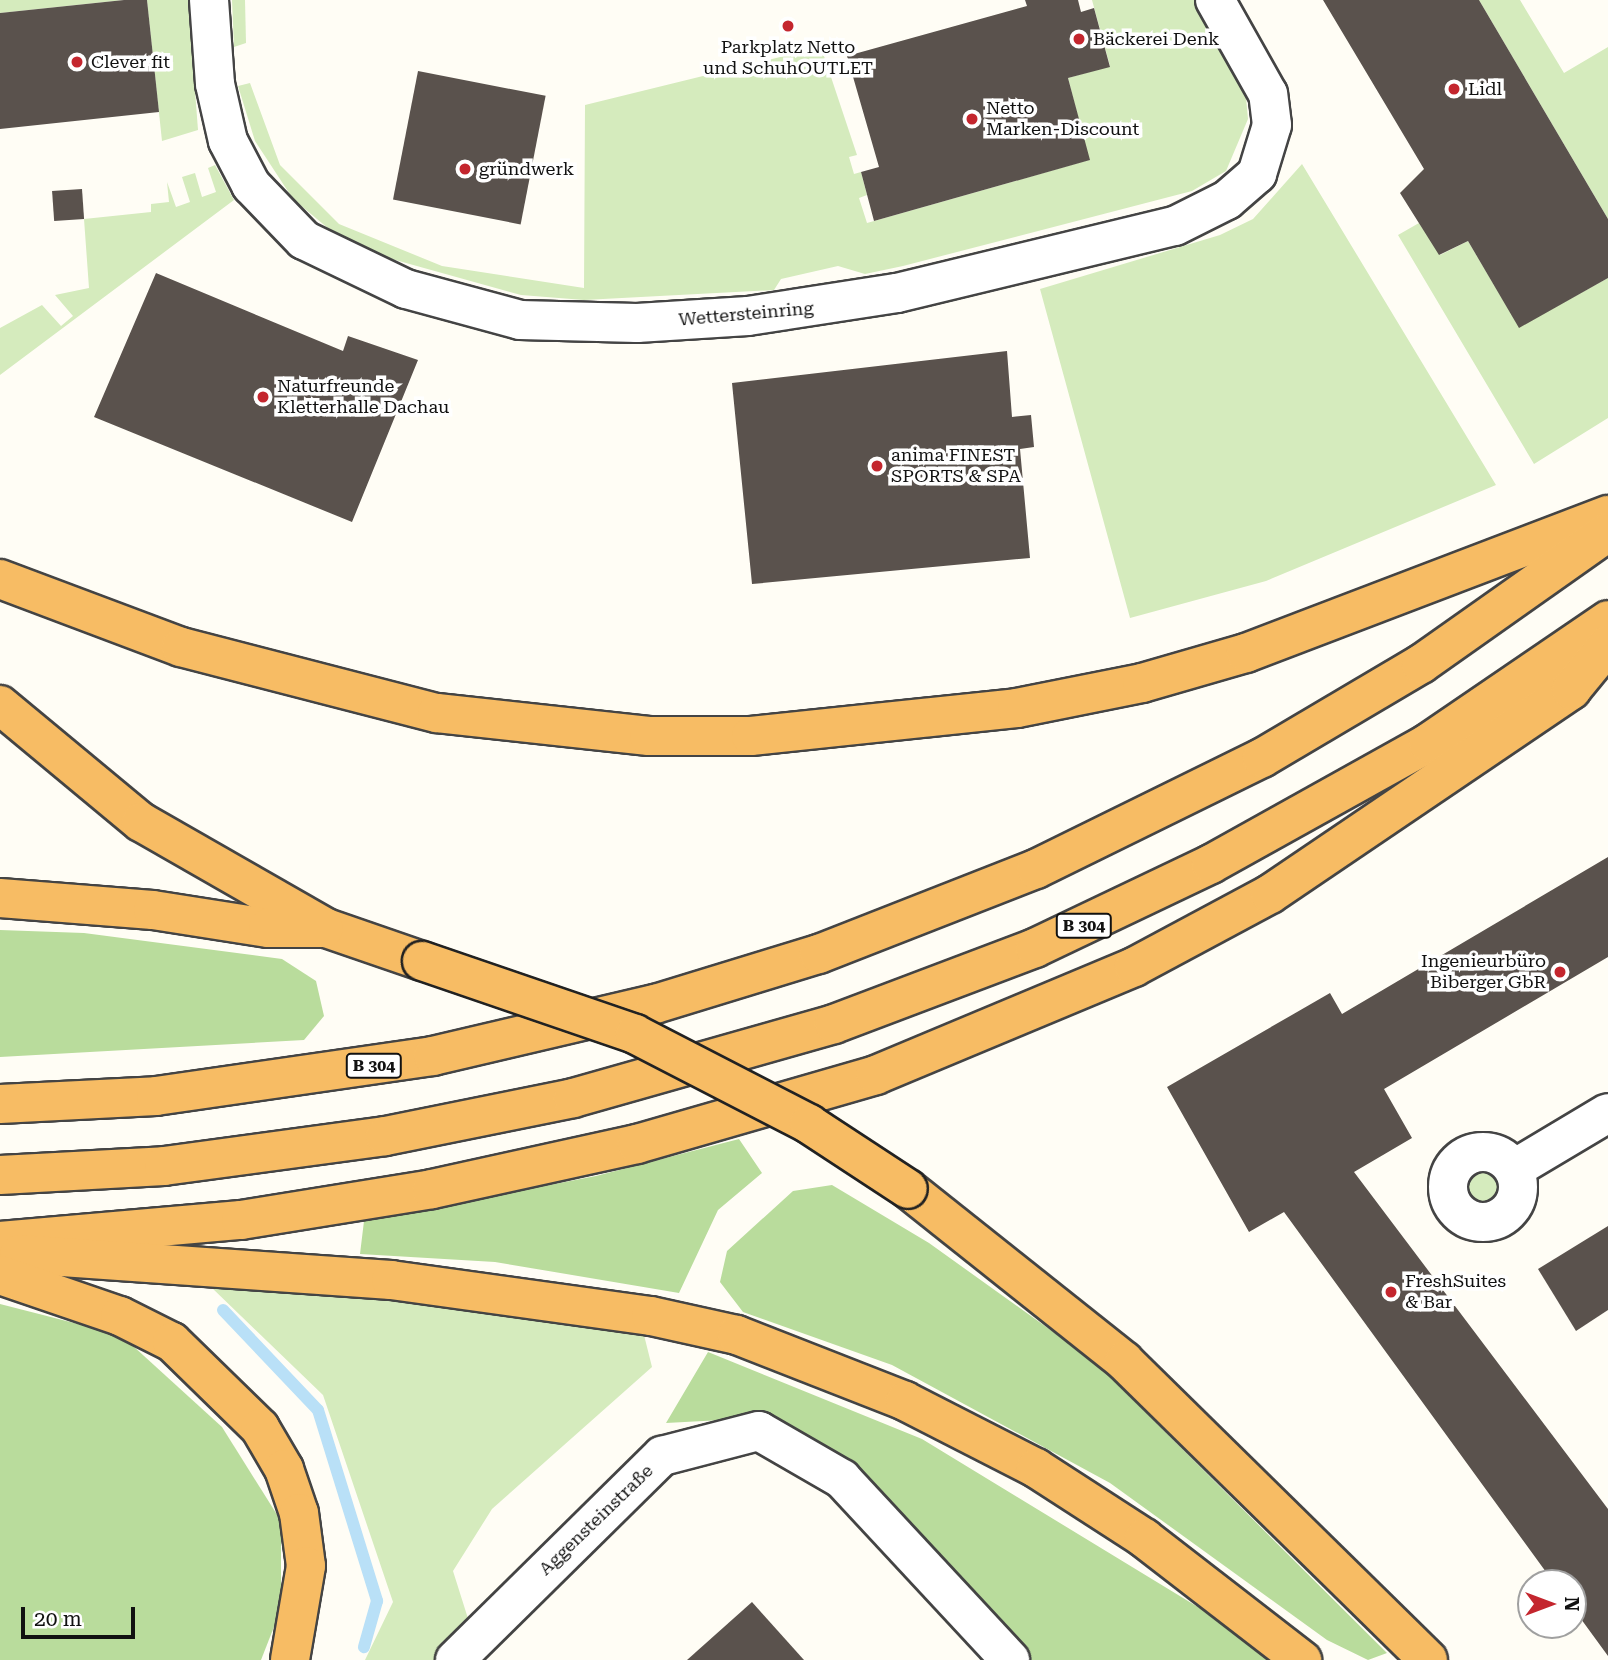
<!DOCTYPE html>
<html>
<head>
<meta charset="utf-8">
<style>
  body { margin:0 }
  #map { position:relative; width:1608px; height:1660px; overflow:hidden; background:#fffdf5; font-family:"Roboto Serif",serif }
  div>[style] { position:absolute }
  [style*='--x'] { left:calc(var(--x)*1px); top:calc(var(--y)*1px); width:calc(var(--w)*1px); rotate:calc(var(--a)*1deg) }
  .green>* { inset:0; background:#d5ebbd }
  .round { border-radius:50% }
  .forest>* { inset:0; background:#b9dc9c }
  .stream>* { height:12px; margin:-6px; padding:0 6px; transform-origin:6px; border-radius:6px; background:#b9e0f7 }
  .building>* { inset:0; background:#5a524d; transform-origin:0 0 }
  .roads { filter:drop-shadow(2px 0 #444) drop-shadow(-2px 0 #444) drop-shadow(0 2px #444) drop-shadow(0 -2px #444) }
  .minor>* { height:38px; margin:-19px; padding:0 19px; transform-origin:19px; border-radius:19px; background:#fff }
  .minor>.ring { margin:-19px; padding:0; box-sizing:content-box; background:none; border:38px solid #fff; border-radius:50% }
  .trunk>* { height:38px; margin:-19px; padding:0 19px; transform-origin:19px; border-radius:19px; background:#f7bc64 }
  .bridges { filter:drop-shadow(2px 0 #222) drop-shadow(-2px 0 #222) drop-shadow(0 2px #222) drop-shadow(0 -2px #222) }
  .trunk-bridge>* { height:38px; margin:-19px; padding:0 19px; transform-origin:19px; border-radius:19px; background:#f7bc64 }
  .dots>* { width:19px; height:19px; translate:-50% -50%; box-sizing:border-box; border:4px solid #fff; border-radius:50% }
  span { translate:-50% -50%; white-space:nowrap; text-align:center; line-height:1.15; -webkit-text-stroke:7px #fff; paint-order:stroke }
  .shield-label span { padding:2px 5px; background:#fff; border:2px solid; border-radius:5px; -webkit-text-stroke-width:0 }
  .shield-label { font-size:16px; color:#111; font-weight:700 }
  .poi-label { font-size:18px; color:#111 }
  .left { translate:0 -50%; text-align:left }
  .right { translate:-100% -50%; text-align:right }
  .street-label { font-size:18px; color:#111 }
  .north { position:absolute; left:1517px; top:1569px; width:70px; height:70px; box-sizing:border-box; background:#fff; border:2px solid #a0a0a0; border-radius:50%; rotate:90deg; font-size:19px; font-weight:700; line-height:28px; text-align:center; color:#111 }
  .north::after { content:''; display:block; margin:auto; width:24px; height:32px; background:#c4262e; clip-path:polygon(50% 0,100% 100%,50% 72%,0 100%) }
  .scale { position:absolute; left:21px; top:1607px; width:114px; height:32px; box-sizing:border-box; border:4px solid #111; border-top:0; padding-left:9px; font-size:21px; line-height:24px; white-space:nowrap; color:#111; -webkit-text-stroke:5px #fff; paint-order:stroke }
</style>
</head>
<body>
<div id="map">
  <div class="green">
    <div style="clip-path:polygon(0 0,124px 0,0 13px)"></div>
    <div style="clip-path:polygon(147px 0,188px 0,198px 130px,162px 141px)"></div>
    <div style="clip-path:polygon(232px 0,245px 0,246px 43px,234px 47px)"></div>
    <div style="clip-path:polygon(1092px 0,1197px 0,1245px 87px,1248px 119px,1226px 171px,1192px 191px,903px 266px,865px 274px,838px 266px,781px 279px,774px 290px,584px 300px,521px 295px,381px 256px,335px 234px,293px 199px,255px 141px,238px 86px,250px 83px,280px 165px,339px 224px,442px 266px,584px 288px,585px 105px,821px 47px,857px 155px,849px 157px,854px 174px,861px 172px,867px 195px,859px 198px,867px 223px,1089px 160px,1068px 78px,1110px 66px)"></div>
    <div style="clip-path:polygon(1479px 0,1520px 0,1564px 73px,1608px 47px,1608px 219px)"></div>
    <div style="clip-path:polygon(1302px 164px,1496px 485px,1266px 581px,1130px 618px,1040px 289px,1220px 235px,1253px 219px)"></div>
    <div style="clip-path:polygon(215px 165px,234px 200px,0 375px,0 328px,42px 305px,61px 326px,73px 316px,55px 295px,89px 288px,84px 219px,151px 212px,151px 204px,169px 202px,167px 182px,176px 207px,190px 202px,182px 177px,195px 173px,202px 197px,216px 192px,208px 168px)"></div>
    <div style="clip-path:polygon(1419px 223px,1440px 255px,1468px 241px,1519px 327px,1608px 278px,1608px 418px,1534px 464px,1398px 235px)"></div>
    <div class="round" style="left:1458px;top:1163px;width:50px;height:50px"></div>
    <div style="clip-path:polygon(211px 1287px,514px 1310px,644px 1335px,652px 1367px,492px 1509px,453px 1571px,471px 1628px,439px 1660px,365px 1660px,393px 1602px,323px 1395px)"></div>
  </div>
  <div class="forest">
    <div style="clip-path:polygon(0 930px,84px 933px,282px 959px,316px 981px,324px 1016px,304px 1040px,0 1057px)"></div>
    <div style="clip-path:polygon(739px 1139px,762px 1173px,718px 1210px,679px 1293px,495px 1262px,360px 1254px,364px 1221px,596px 1176px)"></div>
    <div style="clip-path:polygon(832px 1185px,929px 1243px,1095px 1362px,1387px 1653px,1368px 1660px,1327px 1640px,1110px 1483px,892px 1365px,743px 1312px,720px 1282px,727px 1251px,793px 1191px)"></div>
    <div style="clip-path:polygon(0 1304px,121px 1335px,222px 1427px,281px 1521px,281px 1609px,261px 1660px,0 1660px)"></div>
    <div style="clip-path:polygon(708px 1352px,922px 1439px,1211px 1615px,1268px 1660px,1029px 1660px,872px 1488px,776px 1417px,666px 1423px)"></div>
  </div>
  <div class="stream">
    <div style="--x:223;--y:1310;--w:138;--a:46.5"></div>
    <div style="--x:318;--y:1410;--w:200;--a:72.8"></div>
    <div style="--x:377;--y:1601;--w:48;--a:105.8"></div>
  </div>
  <div class="building">
    <div style="clip-path:polygon(124px 0,147px 0,159px 112px,0 129px,0 13px)"></div>
    <div style="clip-path:polygon(1025px 0,1078px 0,1081px 12px,1094px 8px,1110px 67px,1068px 78px,1090px 160px,874px 221px,861px 172px,879px 167px,847px 56px,1027px 6px)"></div>
    <div style="clip-path:polygon(1323px 0,1479px 0,1608px 219px,1608px 278px,1519px 328px,1468px 241px,1439px 255px,1400px 193px,1424px 169px)"></div>
    <div style="left:418px;top:71px;width:130px;height:131px;rotate:11deg"></div>
    <div style="left:82px;top:189px;width:30px;height:30px;rotate:86deg"></div>
    <div style="clip-path:polygon(156px 273px,343px 351px,348px 336px,418px 360px,352px 522px,94px 417px)"></div>
    <div style="clip-path:polygon(1007px 351px,1012px 417px,1031px 415px,1034px 447px,1020px 449px,1030px 558px,752px 584px,732px 383px)"></div>
    <div style="clip-path:polygon(1608px 857px,1608px 957px,1384px 1089px,1412px 1138px,1354px 1172px,1608px 1509px,1608px 1656px,1573px 1608px,1573px 1583px,1554px 1583px,1284px 1212px,1249px 1232px,1167px 1087px,1330px 993px,1342px 1014px)"></div>
    <div style="clip-path:polygon(1608px 1226px,1608px 1310px,1576px 1331px,1538px 1269px)"></div>
    <div style="clip-path:polygon(752px 1602px,804px 1660px,687px 1660px)"></div>
  </div>
  <div class="roads">
    <div class="minor">
      <div style="--x:209;--y:0;--w:84;--a:85.9"></div>
      <div style="--x:215;--y:84;--w:58;--a:77.2"></div>
      <div style="--x:228;--y:141;--w:50;--a:62.4"></div>
      <div style="--x:251;--y:185;--w:76;--a:46.1"></div>
      <div style="--x:304;--y:240;--w:113;--a:25.7"></div>
      <div style="--x:406;--y:289;--w:118;--a:15.2"></div>
      <div style="--x:520;--y:320;--w:117;--a:1.5"></div>
      <div style="--x:637;--y:323;--w:111;--a:-3.6"></div>
      <div style="--x:748;--y:316;--w:151;--a:-8.8"></div>
      <div style="--x:897;--y:293;--w:286;--a:-13.6"></div>
      <div style="--x:1175;--y:226;--w:58;--a:-26.6"></div>
      <div style="--x:1227;--y:200;--w:40;--a:-41"></div>
      <div style="--x:1257;--y:174;--w:51;--a:-73"></div>
      <div style="--x:1272;--y:125;--w:31;--a:-97"></div>
      <div style="--x:1268;--y:94;--w:108;--a:-119.4"></div>
      <div class="ring" style="left:1448px;top:1152px;width:32px;height:32px"></div>
      <div style="--x:1514;--y:1169;--w:109;--a:-30.8"></div>
      <div style="--x:455;--y:1660;--w:291;--a:-44.6"></div>
      <div style="--x:662;--y:1456;--w:100;--a:-14.5"></div>
      <div style="--x:759;--y:1431;--w:96;--a:30"></div>
      <div style="--x:842;--y:1479;--w:247;--a:47.1"></div>
    </div>
    <div class="trunk">
      <div style="--x:0;--y:579;--w:193;--a:20.6"></div>
      <div style="--x:181;--y:647;--w:264;--a:14.5"></div>
      <div style="--x:437;--y:713;--w:213;--a:6.2"></div>
      <div style="--x:649;--y:736;--w:102;--a:0"></div>
      <div style="--x:751;--y:736;--w:267;--a:-6"></div>
      <div style="--x:1017;--y:708;--w:127;--a:-11.3"></div>
      <div style="--x:1142;--y:683;--w:108;--a:-16.1"></div>
      <div style="--x:1246;--y:653;--w:387;--a:-20.9"></div>
      <div style="--x:0;--y:705;--w:183;--a:39.7"></div>
      <div style="--x:141;--y:822;--w:213;--a:29.8"></div>
      <div style="--x:326;--y:928;--w:102;--a:19"></div>
      <div style="--x:0;--y:898;--w:153;--a:4.5"></div>
      <div style="--x:153;--y:910;--w:116;--a:8.9"></div>
      <div style="--x:268;--y:928;--w:56;--a:0"></div>
      <div style="--x:0;--y:1104;--w:156;--a:-2.9"></div>
      <div style="--x:156;--y:1096;--w:280;--a:-8.2"></div>
      <div style="--x:433;--y:1056;--w:228;--a:-13.2"></div>
      <div style="--x:655;--y:1004;--w:171;--a:-17"></div>
      <div style="--x:819;--y:954;--w:233;--a:-21.4"></div>
      <div style="--x:1036;--y:869;--w:252;--a:-26.2"></div>
      <div style="--x:1262;--y:758;--w:185;--a:-30.6"></div>
      <div style="--x:1421;--y:664;--w:229;--a:-35.2"></div>
      <div style="--x:0;--y:1175;--w:164;--a:-3.1"></div>
      <div style="--x:164;--y:1166;--w:223;--a:-7.7"></div>
      <div style="--x:385;--y:1136;--w:192;--a:-11.4"></div>
      <div style="--x:573;--y:1098;--w:271;--a:-15.8"></div>
      <div style="--x:834;--y:1024;--w:215;--a:-20.7"></div>
      <div style="--x:1035;--y:948;--w:195;--a:-25.5"></div>
      <div style="--x:1211;--y:864;--w:248;--a:-29.1"></div>
      <div style="--x:1428;--y:743;--w:218;--a:-34.3"></div>
      <div style="--x:908;--y:1189;--w:276;--a:38.5"></div>
      <div style="--x:1124;--y:1361;--w:426;--a:44.5"></div>
      <div style="--x:0;--y:1241;--w:242;--a:-5"></div>
      <div style="--x:241;--y:1220;--w:193;--a:-9.2"></div>
      <div style="--x:432;--y:1189;--w:210;--a:-12.4"></div>
      <div style="--x:637;--y:1144;--w:249;--a:-16.1"></div>
      <div style="--x:876;--y:1075;--w:280;--a:-22.7"></div>
      <div style="--x:1134;--y:967;--w:154;--a:-28.2"></div>
      <div style="--x:1270;--y:894;--w:364;--a:-34.1"></div>
      <div style="--x:1571;--y:690;--w:58;--a:-50.6"></div>
      <div style="--x:19;--y:1254;--w:373;--a:4"></div>
      <div style="--x:391;--y:1280;--w:262;--a:7.9"></div>
      <div style="--x:651;--y:1316;--w:88;--a:12.5"></div>
      <div style="--x:737;--y:1335;--w:180;--a:21.4"></div>
      <div style="--x:905;--y:1401;--w:147;--a:27.1"></div>
      <div style="--x:1036;--y:1468;--w:129;--a:32.9"></div>
      <div style="--x:1144;--y:1538;--w:200;--a:37.7"></div>
      <div style="--x:0;--y:1275;--w:127;--a:18.9"></div>
      <div style="--x:120;--y:1316;--w:58;--a:26.6"></div>
      <div style="--x:172;--y:1342;--w:123;--a:44.3"></div>
      <div style="--x:260;--y:1428;--w:48;--a:59.7"></div>
      <div style="--x:284;--y:1469;--w:46;--a:71.2"></div>
      <div style="--x:299;--y:1513;--w:53;--a:82.5"></div>
      <div style="--x:306;--y:1566;--w:95;--a:99.7"></div>
    </div>
  </div>
  <div class="bridges">
    <div class="trunk-bridge">
      <div style="--x:422;--y:961;--w:225;--a:18.9"></div>
      <div style="--x:635;--y:1034;--w:196;--a:27.3"></div>
      <div style="--x:809;--y:1124;--w:118;--a:33.3"></div>
    </div>
  </div>
  <div class="dots">
    <div style="left:788px;top:26px;background:#c4262e"></div>
    <div style="left:1079px;top:39px;background:#c4262e"></div>
    <div style="left:77px;top:62px;background:#c4262e"></div>
    <div style="left:1454px;top:89px;background:#c4262e"></div>
    <div style="left:972px;top:119px;background:#c4262e"></div>
    <div style="left:465px;top:169px;background:#c4262e"></div>
    <div style="left:263px;top:397px;background:#c4262e"></div>
    <div style="left:877px;top:466px;background:#c4262e"></div>
    <div style="left:1560px;top:972px;background:#c4262e"></div>
    <div style="left:1391px;top:1292px;background:#c4262e"></div>
  </div>
  <div class="shield-label">
    <span style="left:1084px;top:926px">B 304</span>
    <span style="left:374px;top:1066px">B 304</span>
  </div>
  <div class="poi-label">
    <span class="left" style="left:1093px;top:39px">Bäckerei Denk</span>
    <span style="left:788px;top:58px">Parkplatz Netto<br>und SchuhOUTLET</span>
    <span class="left" style="left:91px;top:62px">Clever fit</span>
    <span class="left" style="left:1468px;top:89px">Lidl</span>
    <span class="left" style="left:986px;top:119px">Netto<br>Marken-Discount</span>
    <span class="left" style="left:479px;top:169px">gründwerk</span>
    <span class="left" style="left:277px;top:397px">Naturfreunde<br>Kletterhalle Dachau</span>
    <span class="left" style="left:891px;top:466px">anima FINEST<br>SPORTS &amp; SPA</span>
    <span class="right" style="left:1546px;top:972px">Ingenieurbüro<br>Biberger GbR</span>
    <span class="left" style="left:1405px;top:1292px">FreshSuites<br>&amp; Bar</span>
  </div>
  <div class="street-label">
    <span style="left:746px;top:314px;rotate:-5deg">Wettersteinring</span>
    <span style="left:596px;top:1520px;rotate:-44deg">Aggensteinstraße</span>
  </div>
  <div class="north">N</div>
  <div class="scale">20 m</div>
</div>
</body>
</html>
